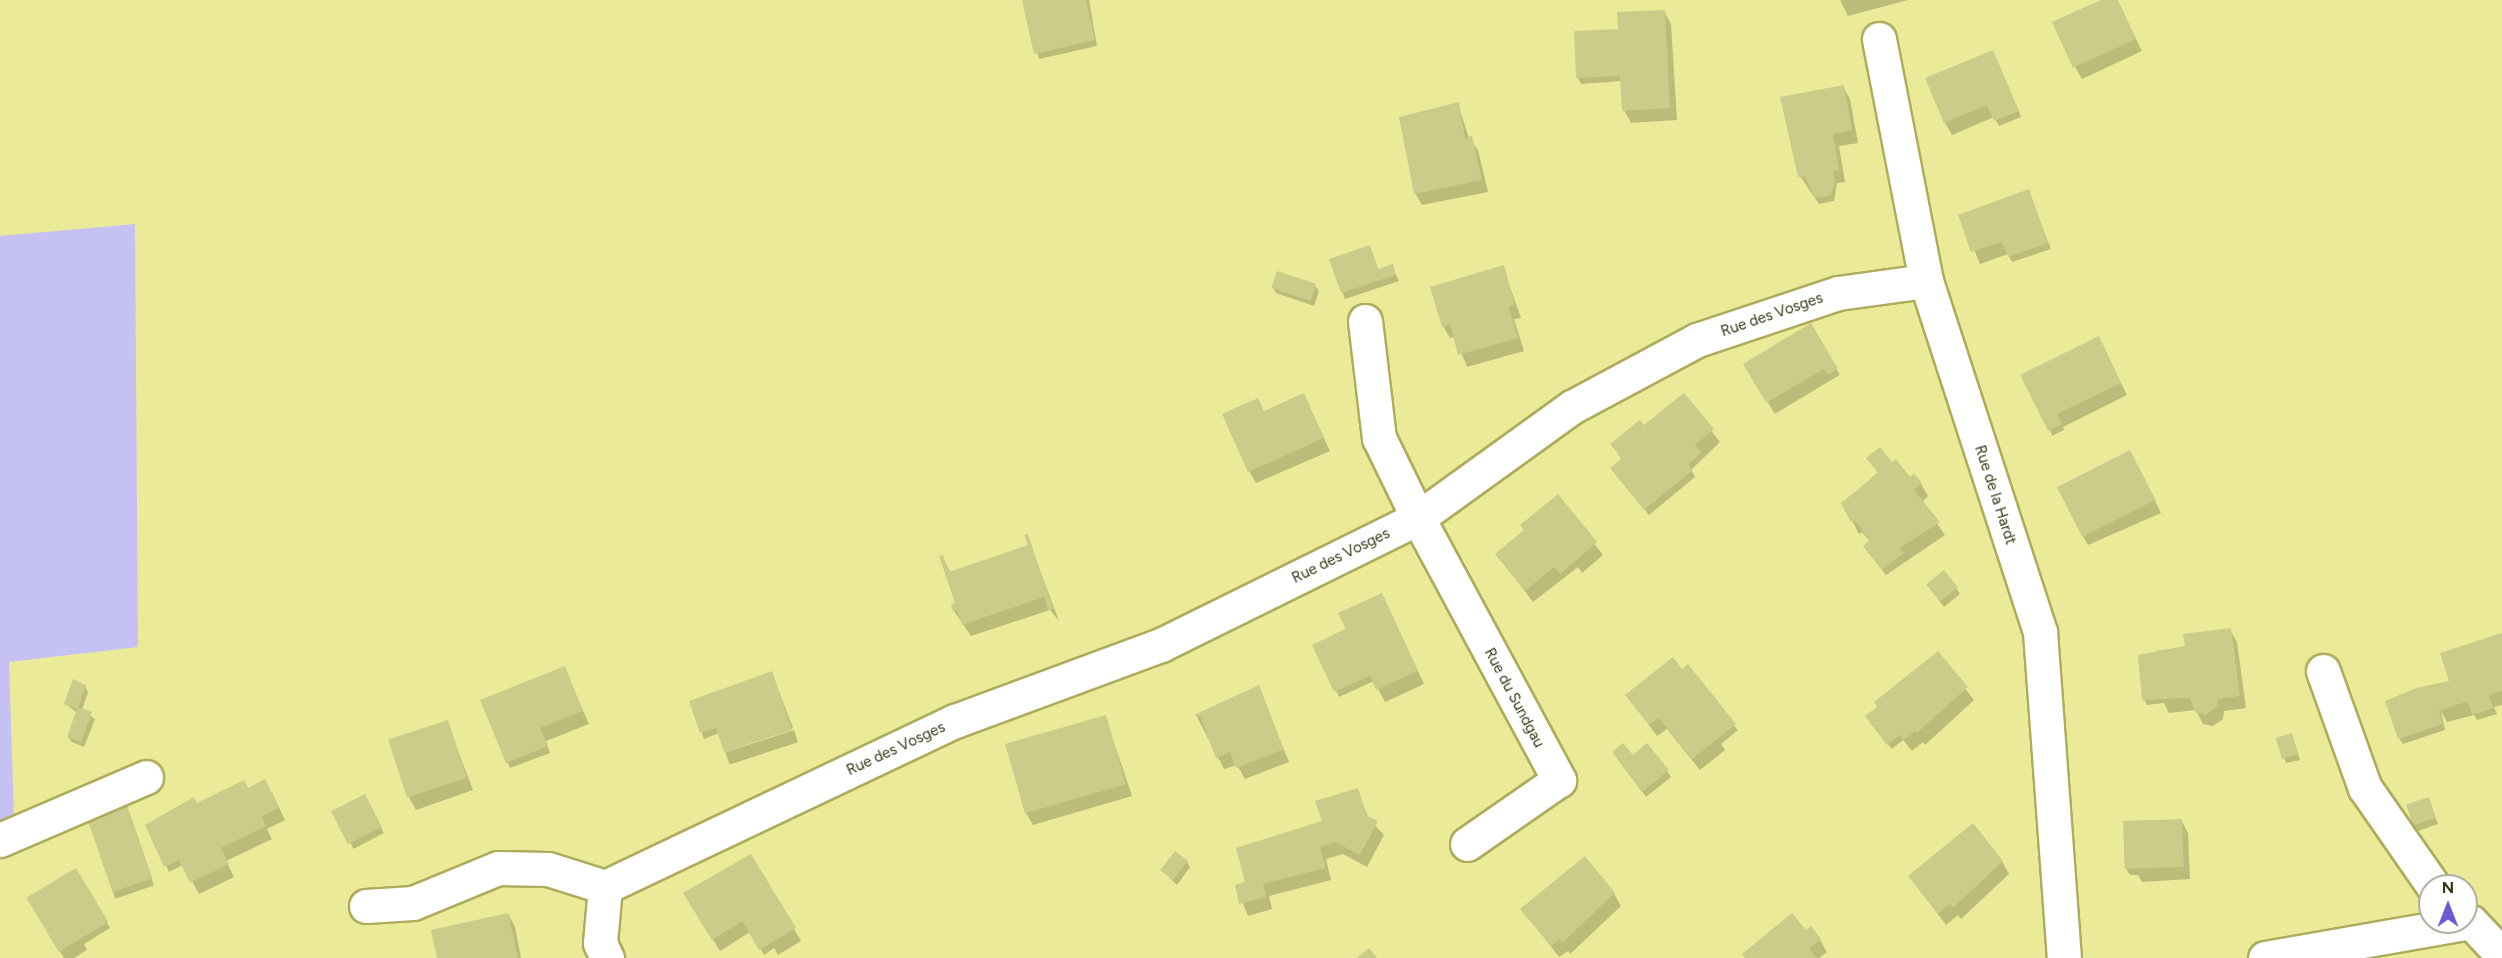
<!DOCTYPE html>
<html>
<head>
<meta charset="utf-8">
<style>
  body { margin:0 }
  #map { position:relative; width:2502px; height:958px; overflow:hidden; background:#ebea98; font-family:Figtree,sans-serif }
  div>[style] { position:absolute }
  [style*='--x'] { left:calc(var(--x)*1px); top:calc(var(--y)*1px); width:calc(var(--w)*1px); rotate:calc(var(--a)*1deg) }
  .green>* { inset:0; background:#c5c2f3 }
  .shadow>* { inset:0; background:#0003; transform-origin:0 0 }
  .building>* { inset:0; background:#cbcb8a; transform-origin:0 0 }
  .roads { filter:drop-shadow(2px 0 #aeac5c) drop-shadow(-2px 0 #aeac5c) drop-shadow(0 2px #aeac5c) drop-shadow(0 -2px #aeac5c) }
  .minor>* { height:33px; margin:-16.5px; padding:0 16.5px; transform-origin:16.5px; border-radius:16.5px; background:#fff }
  span { translate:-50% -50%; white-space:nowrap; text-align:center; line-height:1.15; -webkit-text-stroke:5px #fff; paint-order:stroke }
  .street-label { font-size:15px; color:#373614 }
  .north { position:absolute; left:2418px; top:874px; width:60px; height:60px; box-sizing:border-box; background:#fff; border:2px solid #afafa1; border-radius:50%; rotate:0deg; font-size:16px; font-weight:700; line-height:24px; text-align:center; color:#373614 }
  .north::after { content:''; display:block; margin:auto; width:21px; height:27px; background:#6f58d2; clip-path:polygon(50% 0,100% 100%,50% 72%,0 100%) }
</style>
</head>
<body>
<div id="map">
  <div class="green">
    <div style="clip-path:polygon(135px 224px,138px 647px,9px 662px,14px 818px,0 824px,0 236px)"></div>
  </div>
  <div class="shadow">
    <div style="clip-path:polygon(1023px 0,1089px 0,1097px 46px,1039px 59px)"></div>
    <div style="clip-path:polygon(1840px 0,1908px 0,1848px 16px)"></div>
    <div style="clip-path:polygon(2105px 0,2117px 0,2142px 51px,2082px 79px,2075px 67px)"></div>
    <div style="clip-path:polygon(1664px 11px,1671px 24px,1677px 120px,1631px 123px,1624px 110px,1622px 81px,1581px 84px,1578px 78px,1619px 30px)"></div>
    <div style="clip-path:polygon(1993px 52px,2021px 117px,1999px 126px,1994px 117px,1952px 135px,1945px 123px)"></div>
    <div style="clip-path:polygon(1843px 87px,1850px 99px,1858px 143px,1839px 146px,1845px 182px,1837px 183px,1834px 201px,1819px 204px,1800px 176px)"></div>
    <div style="clip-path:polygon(1458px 104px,1469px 138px,1478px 150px,1488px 192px,1422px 205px,1415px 193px)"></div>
    <div style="clip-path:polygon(2028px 191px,2051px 249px,2012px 262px,2008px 254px,1980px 264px,1960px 215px)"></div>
    <div style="clip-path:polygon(1370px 247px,1379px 271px,1392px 266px,1399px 281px,1345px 299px,1331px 260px)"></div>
    <div style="clip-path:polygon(1503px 267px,1521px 318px,1514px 319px,1524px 351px,1467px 367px,1455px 337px,1450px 338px,1443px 326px)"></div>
    <div style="clip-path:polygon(1315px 286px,1319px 291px,1314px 306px,1276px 293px,1273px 287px)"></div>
    <div style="left:1810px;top:325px;width:58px;height:76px;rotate:59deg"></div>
    <div style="clip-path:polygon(2105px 351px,2127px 395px,2063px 427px,2064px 430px,2052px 436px,2034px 370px)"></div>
    <div style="clip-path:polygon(1304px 395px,1330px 451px,1256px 483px,1249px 471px,1264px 413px)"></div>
    <div style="clip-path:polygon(1684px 395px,1720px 442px,1691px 470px,1695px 477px,1649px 515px,1612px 468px,1622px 460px,1612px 444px,1644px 427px)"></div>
    <div style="clip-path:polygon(1890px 462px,1910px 479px,1914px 475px,1921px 484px,1928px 496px,1922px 502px,1945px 535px,1886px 575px,1868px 552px,1870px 541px,1862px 532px,1859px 534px,1843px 503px)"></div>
    <div style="clip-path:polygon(2137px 464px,2161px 513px,2088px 545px,2081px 533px)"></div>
    <div style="clip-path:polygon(1558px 496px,1603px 555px,1582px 573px,1578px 567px,1533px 602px,1497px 554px,1525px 531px)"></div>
    <div style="clip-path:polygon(1027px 536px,1059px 621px,1050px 610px,971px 636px,954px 611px,957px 604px,942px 557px,951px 573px,1030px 546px)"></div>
    <div style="clip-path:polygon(1956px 588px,1960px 594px,1944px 607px,1931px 590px)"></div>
    <div style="clip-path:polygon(1388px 607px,1424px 684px,1385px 702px,1374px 681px,1339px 697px,1314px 645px)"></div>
    <div style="clip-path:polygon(2230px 630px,2237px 642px,2246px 708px,2224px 711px,2223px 719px,2213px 726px,2203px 724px,2196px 710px,2169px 713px,2164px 703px,2147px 705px,2144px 699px,2157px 660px,2156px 651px,2187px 647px)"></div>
    <div style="clip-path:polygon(2502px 634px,2502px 705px,2494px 707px,2497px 714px,2477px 720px,2474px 715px,2447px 722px,2441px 711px,2445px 730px,2403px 744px,2399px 738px,2451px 682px)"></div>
    <div style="clip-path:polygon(1938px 653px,1974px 700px,1925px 745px,1923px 742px,1912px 751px,1903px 740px,1892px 749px,1870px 723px)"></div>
    <div style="clip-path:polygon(564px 668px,589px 724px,546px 741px,550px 753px,510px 768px,502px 750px)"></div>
    <div style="clip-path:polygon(1682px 671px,1738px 730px,1721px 744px,1725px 750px,1700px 770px,1667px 729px,1657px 736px,1627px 695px)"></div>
    <div style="clip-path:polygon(772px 673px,793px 728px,725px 752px,719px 733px,704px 739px,691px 702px,709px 703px,706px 695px)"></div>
    <div style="clip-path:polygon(85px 686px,88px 692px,82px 710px,95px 719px,84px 747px,72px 742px,68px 737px,77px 713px,66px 704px)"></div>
    <div style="clip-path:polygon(1258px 686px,1289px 762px,1245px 779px,1237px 765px,1224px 769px,1196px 715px)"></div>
    <div style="clip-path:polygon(1105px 716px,1132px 796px,1033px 825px,1026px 813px)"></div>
    <div style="clip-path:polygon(447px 722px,473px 790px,416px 810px,409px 797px)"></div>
    <div style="left:794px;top:730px;width:13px;height:72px;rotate:72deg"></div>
    <div style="clip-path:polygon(2292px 735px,2300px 760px,2286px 763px,2277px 739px)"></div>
    <div style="clip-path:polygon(1617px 758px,1667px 771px,1671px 777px,1646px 797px)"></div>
    <div style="clip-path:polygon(248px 790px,272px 793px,285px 820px,267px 829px,272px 839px,226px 861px,234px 877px,199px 894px,183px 865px,169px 872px,147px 826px,194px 799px,197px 805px)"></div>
    <div style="clip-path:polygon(1357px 790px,1369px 819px,1384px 835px,1367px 867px,1343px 854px,1326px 859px,1331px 880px,1269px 896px,1272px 909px,1248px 916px,1236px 886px,1247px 883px,1324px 822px)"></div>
    <div style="left:364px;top:796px;width:42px;height:34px;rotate:62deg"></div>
    <div style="clip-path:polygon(2428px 799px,2438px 824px,2418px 831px,2414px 825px)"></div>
    <div style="left:127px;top:807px;width:83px;height:41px;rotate:71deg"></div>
    <div style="clip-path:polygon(2181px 820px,2188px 833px,2190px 879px,2142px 882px,2138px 875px,2130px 875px,2126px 869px)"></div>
    <div style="clip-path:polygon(751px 856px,801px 941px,778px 955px,774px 948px,764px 955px,750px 932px,720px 951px,686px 895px)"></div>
    <div style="clip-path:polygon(2002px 861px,2009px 874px,1961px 919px,1958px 915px,1946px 925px,1910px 877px)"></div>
    <div style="clip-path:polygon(1187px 862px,1190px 867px,1177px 885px,1162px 870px)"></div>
    <div style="clip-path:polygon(76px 870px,110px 928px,84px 944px,87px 950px,74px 958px,64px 958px,28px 898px)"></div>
    <div style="clip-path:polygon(1614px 894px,1621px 906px,1570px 954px,1568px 951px,1559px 957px,1522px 909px)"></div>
    <div style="clip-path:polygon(508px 914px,515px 927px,521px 958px,438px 958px)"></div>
    <div style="clip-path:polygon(1806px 932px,1820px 940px,1827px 952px,1819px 958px,1746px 958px)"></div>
  </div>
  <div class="building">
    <div style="clip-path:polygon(1022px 0,1086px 0,1095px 40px,1034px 54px)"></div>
    <div style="clip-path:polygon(2101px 0,2118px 0,2136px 39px,2073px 68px,2052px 22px)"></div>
    <div style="clip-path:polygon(1665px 10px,1670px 108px,1622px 111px,1620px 76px,1576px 78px,1574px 31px,1618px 29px,1617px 12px)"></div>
    <div style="clip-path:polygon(1993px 50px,2019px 111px,1994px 121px,1987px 105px,1944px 123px,1925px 78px)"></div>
    <div style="clip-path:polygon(1844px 85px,1852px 130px,1833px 134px,1839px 170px,1833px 171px,1835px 183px,1831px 195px,1815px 198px,1805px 176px,1798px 177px,1780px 97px)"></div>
    <div style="clip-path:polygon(1459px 102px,1465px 138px,1472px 136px,1482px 180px,1414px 194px,1399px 117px)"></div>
    <div style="clip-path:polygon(2029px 189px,2048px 243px,2008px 257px,2002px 242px,1971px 252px,1958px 215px)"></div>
    <div style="clip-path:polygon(1370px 245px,1378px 269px,1393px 264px,1396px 275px,1341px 293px,1329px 259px)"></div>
    <div style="clip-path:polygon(1504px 265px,1515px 305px,1509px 307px,1518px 338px,1458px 355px,1450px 324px,1442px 327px,1430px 287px)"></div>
    <div style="left:1277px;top:271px;width:41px;height:18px;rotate:18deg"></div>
    <div style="clip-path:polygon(1811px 323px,1838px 369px,1828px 375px,1824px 369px,1766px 403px,1743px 364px)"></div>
    <div style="clip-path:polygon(2099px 336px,2121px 383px,2057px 414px,2062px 424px,2048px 431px,2020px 375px)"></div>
    <div style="clip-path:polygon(1304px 393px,1324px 438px,1248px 472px,1222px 414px,1258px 398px,1264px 411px)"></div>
    <div style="clip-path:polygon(1684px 393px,1714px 429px,1695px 445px,1701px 453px,1688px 464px,1693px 470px,1644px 510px,1610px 468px,1622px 458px,1610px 444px,1640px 420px,1644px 425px)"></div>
    <div style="clip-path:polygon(1880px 447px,1892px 462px,1896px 459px,1910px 477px,1914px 473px,1922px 483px,1914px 490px,1940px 522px,1900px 548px,1904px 553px,1882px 570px,1863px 546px,1870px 540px,1854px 520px,1851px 522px,1841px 503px,1878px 473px,1866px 458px)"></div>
    <div style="left:2130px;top:450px;width:56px;height:82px;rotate:63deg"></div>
    <div style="clip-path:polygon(1558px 494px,1597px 542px,1560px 574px,1554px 567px,1525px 591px,1495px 554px,1524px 530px,1520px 525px)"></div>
    <div style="clip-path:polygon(1028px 534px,1053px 609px,1048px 610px,1044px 597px,962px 625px,957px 610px,953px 612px,951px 604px,955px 603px,939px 556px,943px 555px,949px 572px,1028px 545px,1024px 535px)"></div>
    <div style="left:1944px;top:570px;width:22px;height:23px;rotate:51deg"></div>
    <div style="clip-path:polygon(1382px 593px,1418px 671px,1376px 690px,1370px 676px,1334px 692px,1312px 645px,1346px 629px,1338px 613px)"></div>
    <div style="clip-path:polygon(2231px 628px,2240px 696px,2218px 699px,2217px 707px,2206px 715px,2195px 712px,2190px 698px,2142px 700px,2138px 655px,2185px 646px,2183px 634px)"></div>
    <div style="clip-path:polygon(2502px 633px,2502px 691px,2489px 695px,2493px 708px,2472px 715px,2468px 702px,2455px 705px,2439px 711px,2443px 724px,2398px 739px,2385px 701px,2416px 688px,2449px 681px,2440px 653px)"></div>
    <div style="clip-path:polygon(1938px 651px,1968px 687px,1917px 733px,1915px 731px,1904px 740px,1900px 735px,1887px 745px,1865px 716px,1877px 707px,1874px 702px)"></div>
    <div style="clip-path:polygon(1673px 657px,1682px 669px,1688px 664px,1736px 724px,1692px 759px,1659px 718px,1649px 725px,1625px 695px)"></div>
    <div style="clip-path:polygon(565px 666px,583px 711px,540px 728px,548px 746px,506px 763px,480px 700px)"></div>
    <div style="clip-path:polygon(772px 671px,792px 730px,724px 752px,716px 728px,700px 733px,689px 701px)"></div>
    <div style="clip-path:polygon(73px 679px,86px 685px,78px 707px,92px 712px,81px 742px,67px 737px,77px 709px,64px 704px)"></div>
    <div style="clip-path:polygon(1259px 685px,1286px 755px,1282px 750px,1236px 768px,1230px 752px,1216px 758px,1200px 716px,1194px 715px)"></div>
    <div style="left:1106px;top:715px;width:72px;height:105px;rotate:74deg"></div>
    <div style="left:448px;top:720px;width:61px;height:63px;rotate:72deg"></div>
    <div style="left:2292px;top:733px;width:22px;height:17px;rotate:74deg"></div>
    <div style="clip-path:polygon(1623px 743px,1633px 755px,1647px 743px,1669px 770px,1642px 792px,1612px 752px)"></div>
    <div style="clip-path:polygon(265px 779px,279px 808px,262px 816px,266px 826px,221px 848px,229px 864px,190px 883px,179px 860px,164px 867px,145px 825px,194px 797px,197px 803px,244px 780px,248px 788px)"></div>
    <div style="clip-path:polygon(1358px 788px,1367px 816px,1378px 821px,1360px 855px,1335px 842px,1320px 847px,1326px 868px,1263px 884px,1266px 897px,1239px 904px,1235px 885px,1245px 882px,1236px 848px,1322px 821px,1315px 801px)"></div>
    <div style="left:365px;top:794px;width:37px;height:38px;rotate:63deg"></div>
    <div style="left:2429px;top:797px;width:22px;height:24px;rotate:72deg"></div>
    <div style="left:125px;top:799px;width:84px;height:42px;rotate:71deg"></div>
    <div style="left:2182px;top:819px;width:48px;height:59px;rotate:88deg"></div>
    <div style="clip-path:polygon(1973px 823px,2003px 861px,1953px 908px,1950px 904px,1938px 914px,1908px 876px)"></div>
    <div style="left:1175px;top:851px;width:16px;height:24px;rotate:38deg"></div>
    <div style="clip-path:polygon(751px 854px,796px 928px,759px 950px,742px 921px,712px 940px,683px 893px)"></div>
    <div style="clip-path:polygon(1585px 856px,1615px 893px,1562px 943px,1560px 939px,1551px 946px,1520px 909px)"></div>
    <div style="left:76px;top:868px;width:63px;height:58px;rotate:59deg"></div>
    <div style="clip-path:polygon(508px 913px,518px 958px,437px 958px,431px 930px)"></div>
    <div style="clip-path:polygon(1792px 913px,1806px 930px,1811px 926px,1821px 939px,1809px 949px,1817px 958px,1745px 958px,1742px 954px)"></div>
    <div style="clip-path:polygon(1369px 948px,1377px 958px,1357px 958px)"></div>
  </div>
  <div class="roads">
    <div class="minor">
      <div style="--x:1879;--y:39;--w:247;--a:79"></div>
      <div style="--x:1926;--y:281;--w:369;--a:72"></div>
      <div style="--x:2040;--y:632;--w:327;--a:85.8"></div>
      <div style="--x:1365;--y:321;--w:118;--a:83.2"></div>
      <div style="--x:1379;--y:438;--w:89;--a:64"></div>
      <div style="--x:1418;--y:518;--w:298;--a:61.7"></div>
      <div style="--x:1559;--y:780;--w:112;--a:145.2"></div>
      <div style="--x:2323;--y:671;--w:124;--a:70.3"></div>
      <div style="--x:2365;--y:788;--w:119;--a:55.2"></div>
      <div style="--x:0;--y:840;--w:159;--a:-23.3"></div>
      <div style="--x:605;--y:887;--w:56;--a:95.1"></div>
      <div style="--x:600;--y:943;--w:17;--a:65"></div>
      <div style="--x:366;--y:906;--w:47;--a:-3.7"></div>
      <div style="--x:413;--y:903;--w:92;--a:-22.4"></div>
      <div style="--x:498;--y:868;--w:50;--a:1.1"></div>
      <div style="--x:548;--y:869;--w:60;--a:17.5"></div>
      <div style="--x:605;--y:887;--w:387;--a:-25.4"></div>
      <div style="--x:955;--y:721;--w:220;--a:-20.3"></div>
      <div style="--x:1161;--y:645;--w:287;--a:-26.3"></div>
      <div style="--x:1418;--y:518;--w:190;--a:-35.8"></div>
      <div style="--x:1572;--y:407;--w:142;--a:-28.2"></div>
      <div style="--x:1697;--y:340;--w:149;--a:-18.4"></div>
      <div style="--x:1838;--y:293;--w:89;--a:-7.8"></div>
      <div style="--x:2265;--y:958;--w:209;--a:-9.9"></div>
      <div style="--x:2471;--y:922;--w:45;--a:46.8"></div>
    </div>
  </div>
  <div class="street-label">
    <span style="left:1772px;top:315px;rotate:-19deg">Rue des Vosges</span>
    <span style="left:1995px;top:495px;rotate:72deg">Rue de la Hardt</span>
    <span style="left:1341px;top:556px;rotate:-26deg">Rue des Vosges</span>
    <span style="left:1514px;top:698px;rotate:62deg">Rue du Sundgau</span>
    <span style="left:896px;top:749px;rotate:-25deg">Rue des Vosges</span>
  </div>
  <div class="north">N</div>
</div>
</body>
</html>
